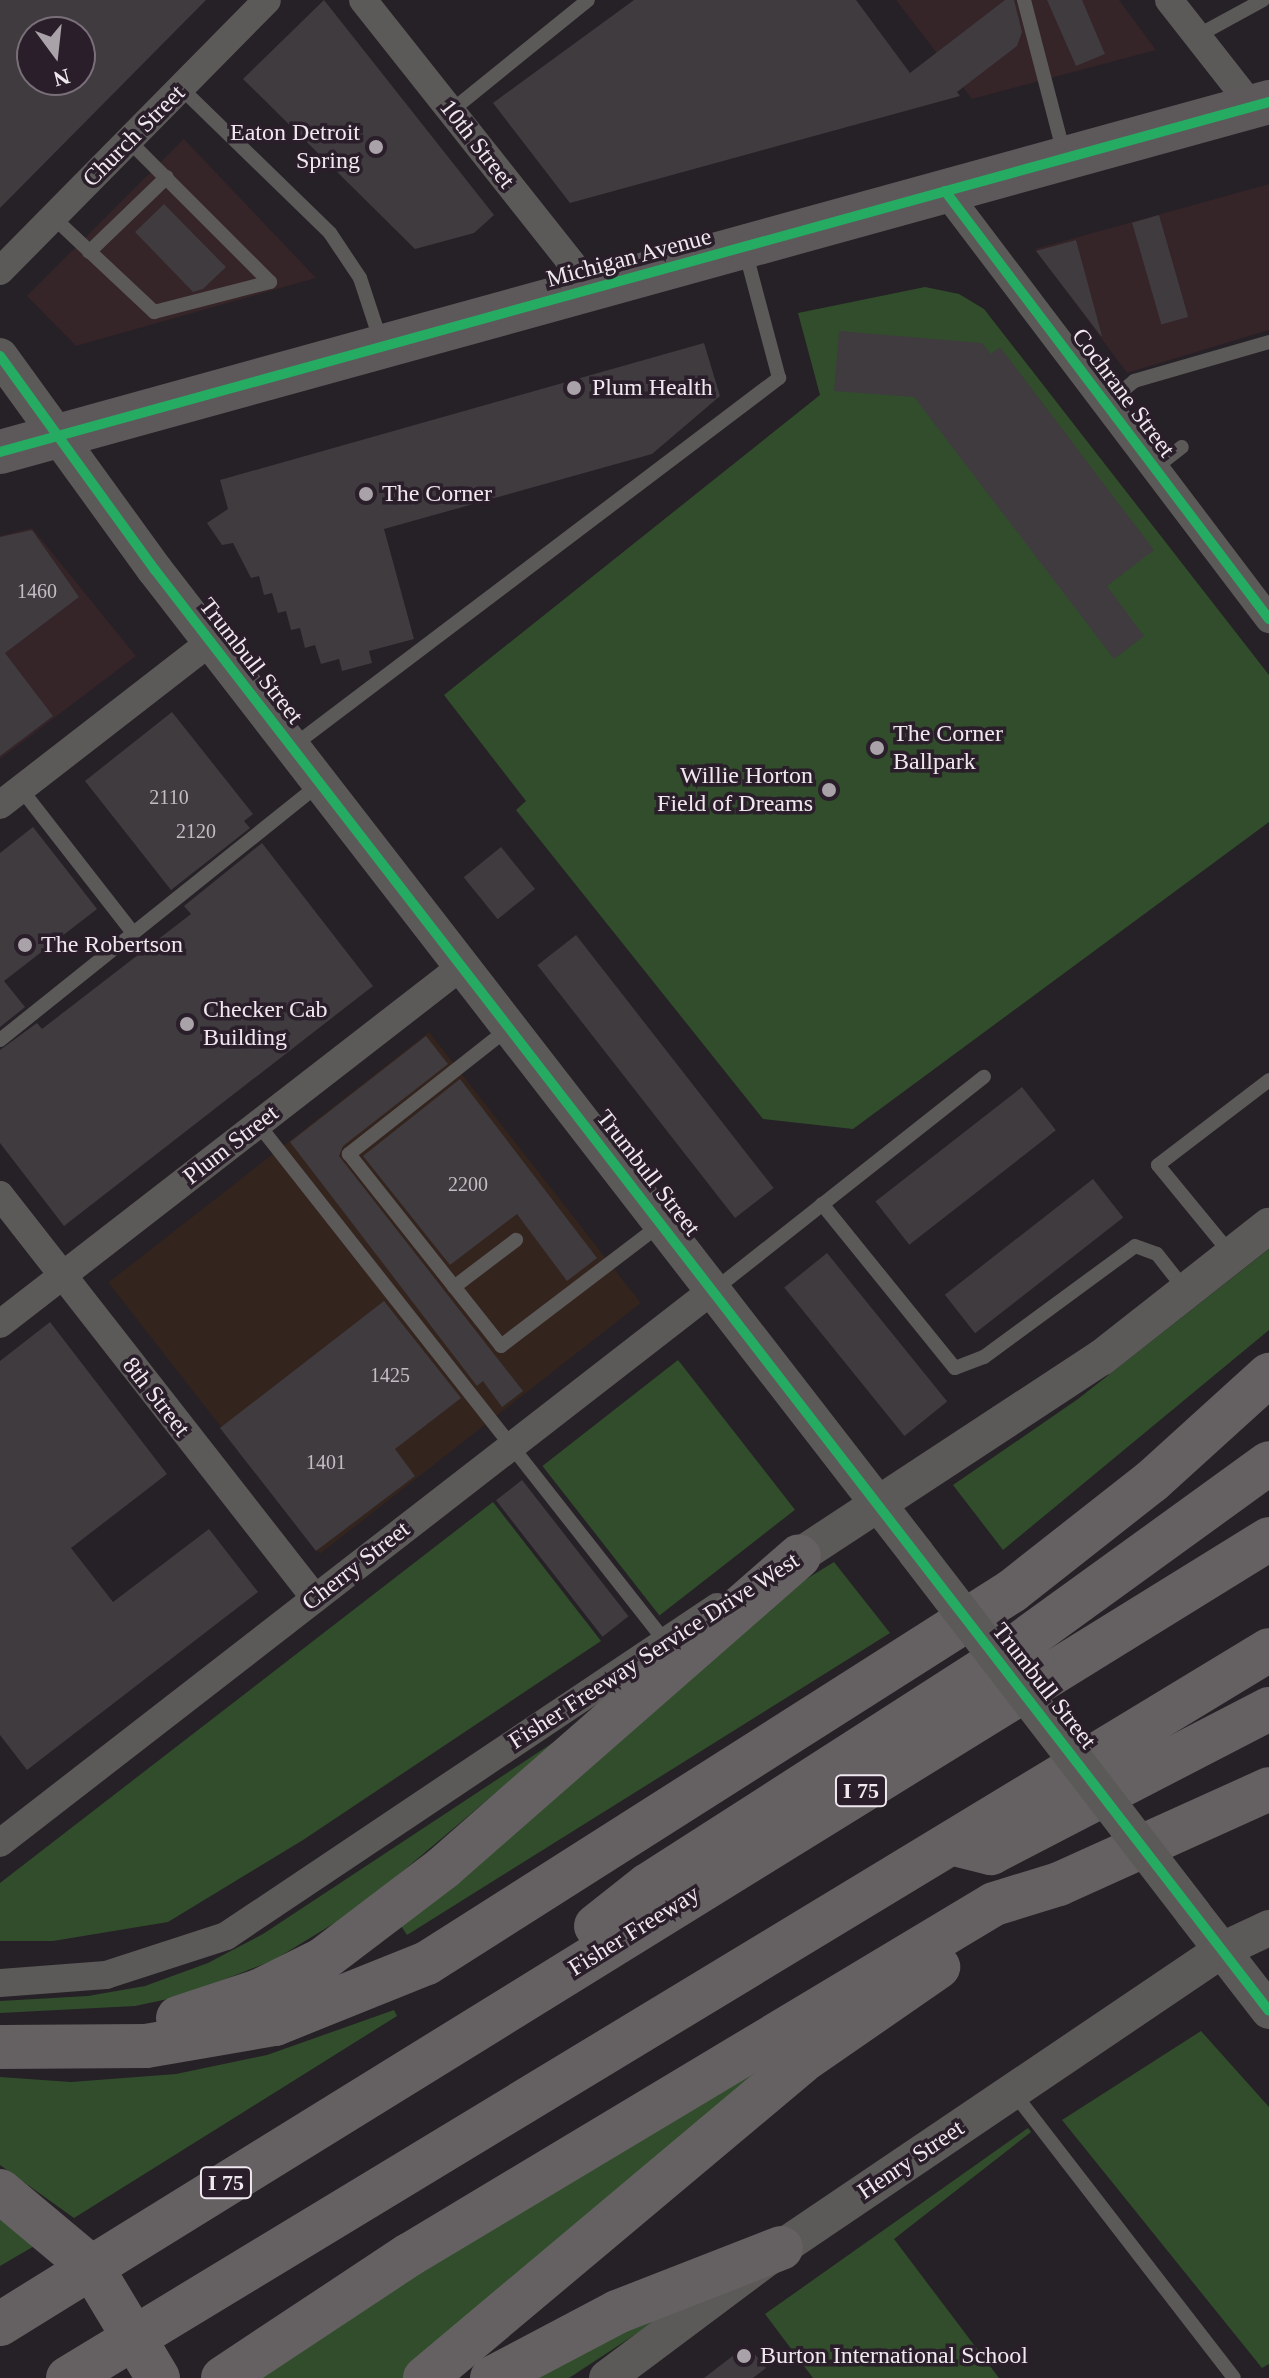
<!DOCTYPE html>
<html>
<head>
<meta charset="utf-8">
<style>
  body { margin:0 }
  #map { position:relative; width:1269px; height:2378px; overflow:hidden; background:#262126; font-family:Georgia,serif }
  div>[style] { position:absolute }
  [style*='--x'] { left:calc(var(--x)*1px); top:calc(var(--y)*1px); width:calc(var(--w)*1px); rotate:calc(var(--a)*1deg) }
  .commercial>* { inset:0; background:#352428 }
  .industrial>* { inset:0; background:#34241e; transform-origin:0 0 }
  .green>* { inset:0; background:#314d2c; transform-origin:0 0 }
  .building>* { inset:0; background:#3f3b3f; transform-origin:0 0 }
  .service>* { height:14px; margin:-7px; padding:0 7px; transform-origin:7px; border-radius:7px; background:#5c5959 }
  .minor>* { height:28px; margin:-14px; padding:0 14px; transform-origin:14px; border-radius:14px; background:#5c5959 }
  .tertiary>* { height:36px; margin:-18px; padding:0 18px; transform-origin:18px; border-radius:18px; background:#5c5959 }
  .primary>* { height:44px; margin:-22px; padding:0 22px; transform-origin:22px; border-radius:22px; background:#5d595b }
  .motorway>* { height:44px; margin:-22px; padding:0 22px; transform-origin:22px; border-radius:22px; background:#656162 }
  .tertiary-bridge>* { height:36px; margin:-18px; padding:0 18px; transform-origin:18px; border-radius:18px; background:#5c5959 }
  .motorway-bridge>* { height:44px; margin:-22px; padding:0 22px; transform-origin:22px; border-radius:22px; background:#656162 }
  .cycleway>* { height:10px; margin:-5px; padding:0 5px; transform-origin:5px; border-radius:5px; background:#26ab63 }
  .dots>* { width:22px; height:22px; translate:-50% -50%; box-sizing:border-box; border:4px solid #291e29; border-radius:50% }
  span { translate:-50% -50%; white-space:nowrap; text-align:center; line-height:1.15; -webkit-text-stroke:7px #291e29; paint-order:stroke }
  .number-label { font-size:20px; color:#c4bdc3 }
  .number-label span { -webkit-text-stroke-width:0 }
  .shield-label span { padding:2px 6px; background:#291e29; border:2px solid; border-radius:6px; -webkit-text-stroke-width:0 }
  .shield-label { font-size:22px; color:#f0e8ef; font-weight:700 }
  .poi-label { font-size:24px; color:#f0e8ef }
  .right { translate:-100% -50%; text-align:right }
  .left { translate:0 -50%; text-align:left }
  .street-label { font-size:24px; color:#f0e8ef }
  .north { position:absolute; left:16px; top:16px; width:80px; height:80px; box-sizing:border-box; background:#291e29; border:2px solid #796f78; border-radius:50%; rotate:165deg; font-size:22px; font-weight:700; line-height:32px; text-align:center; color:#f0e8ef }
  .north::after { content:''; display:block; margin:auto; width:28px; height:36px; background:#a9a2a9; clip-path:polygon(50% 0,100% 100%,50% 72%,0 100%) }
</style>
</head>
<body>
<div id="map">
  <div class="commercial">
    <div style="clip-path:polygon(896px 0,1119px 0,1156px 50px,972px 99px)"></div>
    <div style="clip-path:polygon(184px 139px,316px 278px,76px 346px,27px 296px)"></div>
    <div style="clip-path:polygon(1269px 184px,1269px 330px,1127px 373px,1035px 249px)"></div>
    <div style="clip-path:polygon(32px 528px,136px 656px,0 759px,0 536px)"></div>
  </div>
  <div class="industrial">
    <div style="left:429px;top:1032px;width:344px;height:407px;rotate:52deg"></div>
  </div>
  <div class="green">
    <div style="clip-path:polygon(925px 287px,959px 294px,984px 309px,1269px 675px,1269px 822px,853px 1129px,763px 1119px,520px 815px,516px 810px,526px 801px,444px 695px,820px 395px,798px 313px)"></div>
    <div style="clip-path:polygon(1269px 1249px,1269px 1330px,1003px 1550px,953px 1485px,1078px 1399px)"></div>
    <div style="left:678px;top:1360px;width:190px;height:172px;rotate:52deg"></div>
    <div style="clip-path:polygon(493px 1502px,601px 1641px,303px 1840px,168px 1922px,53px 1941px,0 1941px,0 1883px)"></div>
    <div style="clip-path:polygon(834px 1562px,890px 1633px,407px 1935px,401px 1926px,795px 1586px)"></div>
    <div style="clip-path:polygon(563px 1736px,359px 1908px,274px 1960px,182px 1996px,135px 2006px,0 2013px,0 2001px,88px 1996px,145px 1986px,208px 1963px,263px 1934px)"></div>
    <div style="clip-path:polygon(394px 2010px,397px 2016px,74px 2218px,0 2165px,0 2077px,71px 2082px,176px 2074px,267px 2055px)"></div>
    <div style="clip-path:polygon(1201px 2031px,1269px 2107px,1269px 2364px,1262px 2368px,1062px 2120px)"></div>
    <div style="clip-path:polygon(748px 2070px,755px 2080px,412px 2378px,244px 2378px)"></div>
    <div style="clip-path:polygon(1028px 2128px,1031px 2132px,894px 2239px,999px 2378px,813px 2378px,765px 2314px)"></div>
    <div style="clip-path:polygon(0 2219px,36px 2245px,0 2266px)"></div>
    <div style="clip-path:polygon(680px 2305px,569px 2378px,537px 2378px,547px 2371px)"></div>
  </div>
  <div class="building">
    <div style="clip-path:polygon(evenodd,0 0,206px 0,0 208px,0 0,32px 32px,80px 32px,80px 80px,32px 80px,32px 32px)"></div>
    <div style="clip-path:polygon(324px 0,494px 215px,474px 233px,415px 249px,243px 79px)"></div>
    <div style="clip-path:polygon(634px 0,856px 0,910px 73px,1005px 0,1014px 0,1022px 32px,1017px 46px,957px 92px,960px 96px,570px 203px,493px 103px)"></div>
    <div style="clip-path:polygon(1047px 0,1082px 0,1105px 54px,1076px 66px)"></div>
    <div style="clip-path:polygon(164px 204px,226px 267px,203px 289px,193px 292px,135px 232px)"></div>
    <div style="left:1159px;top:215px;width:106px;height:28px;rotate:74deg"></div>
    <div style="clip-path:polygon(1076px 240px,1102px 336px,1101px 336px,1036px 251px)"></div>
    <div style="clip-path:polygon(839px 331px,982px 343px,991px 354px,1000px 347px,1154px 550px,1107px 586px,1144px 636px,1114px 659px,914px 397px,834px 391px)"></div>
    <div style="clip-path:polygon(704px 343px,720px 396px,652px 454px,384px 529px,414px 639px,369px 651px,372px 663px,342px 671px,339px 659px,321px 664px,315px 645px,305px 648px,300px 628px,291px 630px,286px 611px,278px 613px,272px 593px,264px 595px,259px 576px,251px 578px,233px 543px,222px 545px,207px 523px,228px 509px,220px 480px)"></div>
    <div style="clip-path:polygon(32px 530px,79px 597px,5px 653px,53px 716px,0 756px,0 537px)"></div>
    <div style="clip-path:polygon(172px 712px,253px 814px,244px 821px,250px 828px,171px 890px,85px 781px)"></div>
    <div style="clip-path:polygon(33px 827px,97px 909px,4px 981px,25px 1007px,0 1027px,0 853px)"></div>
    <div style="clip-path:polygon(262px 843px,373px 986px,64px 1226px,0 1143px,0 1050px,37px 1023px,42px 1029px,191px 914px,184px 906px)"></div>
    <div style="left:501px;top:847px;width:54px;height:48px;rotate:51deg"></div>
    <div style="left:576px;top:935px;width:321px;height:49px;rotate:52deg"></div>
    <div style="clip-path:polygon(426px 1036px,448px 1064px,343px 1146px,339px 1156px,523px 1391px,502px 1407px,483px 1381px,477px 1386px,290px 1142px)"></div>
    <div style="clip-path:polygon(460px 1079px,597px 1258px,567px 1281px,517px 1214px,450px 1265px,363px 1156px)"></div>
    <div style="left:1022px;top:1087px;width:55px;height:186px;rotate:52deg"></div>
    <div style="left:1093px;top:1179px;width:49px;height:188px;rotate:52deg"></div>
    <div style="left:827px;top:1253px;width:191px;height:55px;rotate:51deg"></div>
    <div style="clip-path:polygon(384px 1301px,461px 1398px,395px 1449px,415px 1476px,316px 1551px,220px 1428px)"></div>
    <div style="clip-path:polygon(50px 1322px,167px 1474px,71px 1548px,113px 1602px,209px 1529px,258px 1592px,27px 1770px,0 1735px,0 1361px)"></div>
    <div style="left:522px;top:1480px;width:173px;height:33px;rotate:52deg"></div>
    <div style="clip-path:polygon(747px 2345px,766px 2368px,753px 2378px,704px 2378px)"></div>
  </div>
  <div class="service">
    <div style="--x:1024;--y:0;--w:159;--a:75.4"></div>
    <div style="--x:1197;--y:36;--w:75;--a:-28.6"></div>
    <div style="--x:181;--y:88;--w:208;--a:44.2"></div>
    <div style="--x:330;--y:233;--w:54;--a:56.3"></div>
    <div style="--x:360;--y:278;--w:67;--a:71.8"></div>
    <div style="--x:451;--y:111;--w:176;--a:-39"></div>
    <div style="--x:53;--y:217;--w:139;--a:43.2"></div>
    <div style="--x:154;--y:312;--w:120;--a:-14.5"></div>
    <div style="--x:270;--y:282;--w:199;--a:-135"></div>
    <div style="--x:89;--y:252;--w:108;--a:-43.9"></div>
    <div style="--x:1106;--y:404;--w:36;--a:-39"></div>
    <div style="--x:1134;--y:381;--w:141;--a:-16.1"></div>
    <div style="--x:1155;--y:468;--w:34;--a:-38"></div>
    <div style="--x:293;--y:746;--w:610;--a:-37.13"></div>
    <div style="--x:779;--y:378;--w:132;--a:-104.9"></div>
    <div style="--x:21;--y:789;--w:182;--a:52.1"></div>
    <div style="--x:509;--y:1028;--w:204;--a:141.8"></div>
    <div style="--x:349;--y:1154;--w:245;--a:51.6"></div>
    <div style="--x:501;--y:1346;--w:201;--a:-37.3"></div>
    <div style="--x:0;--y:1040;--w:410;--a:-38.7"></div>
    <div style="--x:258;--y:1124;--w:657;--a:51.8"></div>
    <div style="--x:822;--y:1204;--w:211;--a:51"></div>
    <div style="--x:955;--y:1368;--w:31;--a:-21"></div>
    <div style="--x:984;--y:1357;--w:187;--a:-36.3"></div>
    <div style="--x:1135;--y:1246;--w:23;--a:20"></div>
    <div style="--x:1157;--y:1254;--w:47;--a:51.9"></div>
    <div style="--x:1231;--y:1254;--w:115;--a:-129.4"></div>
    <div style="--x:1158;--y:1165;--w:140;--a:-37.4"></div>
    <div style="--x:454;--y:1287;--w:78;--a:-37.2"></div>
    <div style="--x:714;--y:1290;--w:344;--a:-38.3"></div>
    <div style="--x:1013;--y:2092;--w:361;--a:52.3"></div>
  </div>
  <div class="minor">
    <div style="--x:363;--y:0;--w:369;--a:51.6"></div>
    <div style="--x:1169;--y:0;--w:136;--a:51.9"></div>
    <div style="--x:945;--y:191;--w:537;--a:52.87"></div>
    <div style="--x:0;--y:271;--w:380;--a:-45.4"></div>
    <div style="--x:0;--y:805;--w:266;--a:-37.8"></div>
    <div style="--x:0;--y:1195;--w:512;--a:51.99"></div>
    <div style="--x:0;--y:1324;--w:584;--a:-37.77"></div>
    <div style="--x:0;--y:1843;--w:902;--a:-37.8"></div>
    <div style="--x:0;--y:1983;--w:106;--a:-4.3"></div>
    <div style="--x:106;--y:1975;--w:126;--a:-18"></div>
    <div style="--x:226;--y:1936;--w:591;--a:-33.82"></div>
  </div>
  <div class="tertiary">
    <div style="--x:0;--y:356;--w:264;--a:54.1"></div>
    <div style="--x:155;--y:570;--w:1243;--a:52.25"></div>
    <div style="--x:799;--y:1556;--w:361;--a:-33.3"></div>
    <div style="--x:1101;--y:1358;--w:214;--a:-38.2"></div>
    <div style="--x:1193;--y:1913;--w:124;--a:52.2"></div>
    <div style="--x:607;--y:2378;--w:217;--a:-36.8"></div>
    <div style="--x:781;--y:2248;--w:532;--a:-34.05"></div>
    <div style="--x:1222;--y:1950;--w:52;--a:-25.1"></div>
  </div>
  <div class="primary">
    <div style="--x:0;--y:452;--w:1316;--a:-15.42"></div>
  </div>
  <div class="motorway">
    <div style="--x:962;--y:1846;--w:30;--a:14"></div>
    <div style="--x:991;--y:1853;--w:313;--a:-27.4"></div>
    <div style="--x:596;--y:1926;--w:66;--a:-38.3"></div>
    <div style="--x:648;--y:1885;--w:402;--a:-32.7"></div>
    <div style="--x:986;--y:1668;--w:349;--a:-35.9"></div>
    <div style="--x:178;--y:2018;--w:85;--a:-18.4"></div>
    <div style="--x:259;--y:1991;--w:70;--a:-26.2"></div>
    <div style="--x:322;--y:1960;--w:152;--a:-37.2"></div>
    <div style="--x:443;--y:1868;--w:473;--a:-41.2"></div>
    <div style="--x:0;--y:2047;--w:146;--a:-0.4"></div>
    <div style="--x:146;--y:2046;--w:131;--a:-9.7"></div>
    <div style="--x:275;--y:2024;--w:164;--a:-21.9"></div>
    <div style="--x:427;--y:1963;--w:693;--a:-32.45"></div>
    <div style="--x:1012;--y:1591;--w:178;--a:-38.2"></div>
    <div style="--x:1152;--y:1481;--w:158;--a:-42.2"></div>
    <div style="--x:0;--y:2324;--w:1492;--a:-31.74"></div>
    <div style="--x:68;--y:2378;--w:1404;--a:-31.22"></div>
    <div style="--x:223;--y:2378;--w:223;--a:-33.5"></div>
    <div style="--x:409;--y:2255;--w:682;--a:-30.96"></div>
    <div style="--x:994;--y:1904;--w:68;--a:-17.1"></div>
    <div style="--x:1059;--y:1884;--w:230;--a:-24.3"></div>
    <div style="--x:425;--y:2378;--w:491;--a:-40"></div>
    <div style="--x:801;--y:2062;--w:167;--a:-34.7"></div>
    <div style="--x:492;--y:2378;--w:141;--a:-27.8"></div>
    <div style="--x:617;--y:2312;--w:176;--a:-21.3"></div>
  </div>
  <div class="tertiary-bridge">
    <div style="--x:916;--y:1553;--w:454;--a:52.4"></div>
  </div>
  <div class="motorway-bridge">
    <div style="--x:0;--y:2191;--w:120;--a:39.9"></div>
    <div style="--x:92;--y:2268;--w:128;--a:59"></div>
  </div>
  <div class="cycleway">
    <div style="--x:945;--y:191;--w:537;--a:52.87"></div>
    <div style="--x:0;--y:356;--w:264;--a:54.1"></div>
    <div style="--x:155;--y:570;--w:1821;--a:52.29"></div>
    <div style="--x:0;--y:452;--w:1316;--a:-15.42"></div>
  </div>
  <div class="dots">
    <div style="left:376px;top:147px;background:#a9a2a9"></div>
    <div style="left:574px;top:388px;background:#a9a2a9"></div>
    <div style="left:366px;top:494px;background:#a9a2a9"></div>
    <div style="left:877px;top:748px;background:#a9a2a9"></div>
    <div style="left:829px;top:790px;background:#a9a2a9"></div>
    <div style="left:25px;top:945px;background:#a9a2a9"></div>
    <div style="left:187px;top:1024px;background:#a9a2a9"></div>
    <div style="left:744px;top:2356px;background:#a9a2a9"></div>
  </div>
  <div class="number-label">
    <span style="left:37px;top:591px">1460</span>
    <span style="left:169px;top:797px">2110</span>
    <span style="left:196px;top:831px">2120</span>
    <span style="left:468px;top:1184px">2200</span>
    <span style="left:390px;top:1375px">1425</span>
    <span style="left:326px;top:1462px">1401</span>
  </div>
  <div class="shield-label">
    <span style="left:861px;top:1791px">I 75</span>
    <span style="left:226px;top:2183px">I 75</span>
  </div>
  <div class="poi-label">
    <span class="right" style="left:360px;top:147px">Eaton Detroit<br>Spring</span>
    <span class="left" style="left:592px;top:388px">Plum Health</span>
    <span class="left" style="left:382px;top:494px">The Corner</span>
    <span class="left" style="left:893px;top:748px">The Corner<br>Ballpark</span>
    <span class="right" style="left:813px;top:790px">Willie Horton<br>Field of Dreams</span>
    <span class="left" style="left:41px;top:945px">The Robertson</span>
    <span class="left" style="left:203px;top:1024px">Checker Cab<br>Building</span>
    <span class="left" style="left:760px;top:2356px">Burton International School</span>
  </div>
  <div class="street-label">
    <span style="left:134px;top:136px;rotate:-45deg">Church Street</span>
    <span style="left:477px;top:144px;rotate:52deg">10th Street</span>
    <span style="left:629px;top:258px;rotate:-15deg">Michigan Avenue</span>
    <span style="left:1123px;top:393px;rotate:53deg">Cochrane Street</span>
    <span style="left:251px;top:661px;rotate:52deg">Trumbull Street</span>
    <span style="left:231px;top:1145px;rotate:-38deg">Plum Street</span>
    <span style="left:648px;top:1173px;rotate:52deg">Trumbull Street</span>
    <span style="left:156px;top:1397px;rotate:52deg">8th Street</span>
    <span style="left:356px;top:1566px;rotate:-38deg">Cherry Street</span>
    <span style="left:654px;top:1651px;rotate:-33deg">Fisher Freeway Service Drive West</span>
    <span style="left:1044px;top:1686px;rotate:52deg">Trumbull Street</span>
    <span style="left:634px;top:1931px;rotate:-32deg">Fisher Freeway</span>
    <span style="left:911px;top:2160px;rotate:-34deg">Henry Street</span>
  </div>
  <div class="north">N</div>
</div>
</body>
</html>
